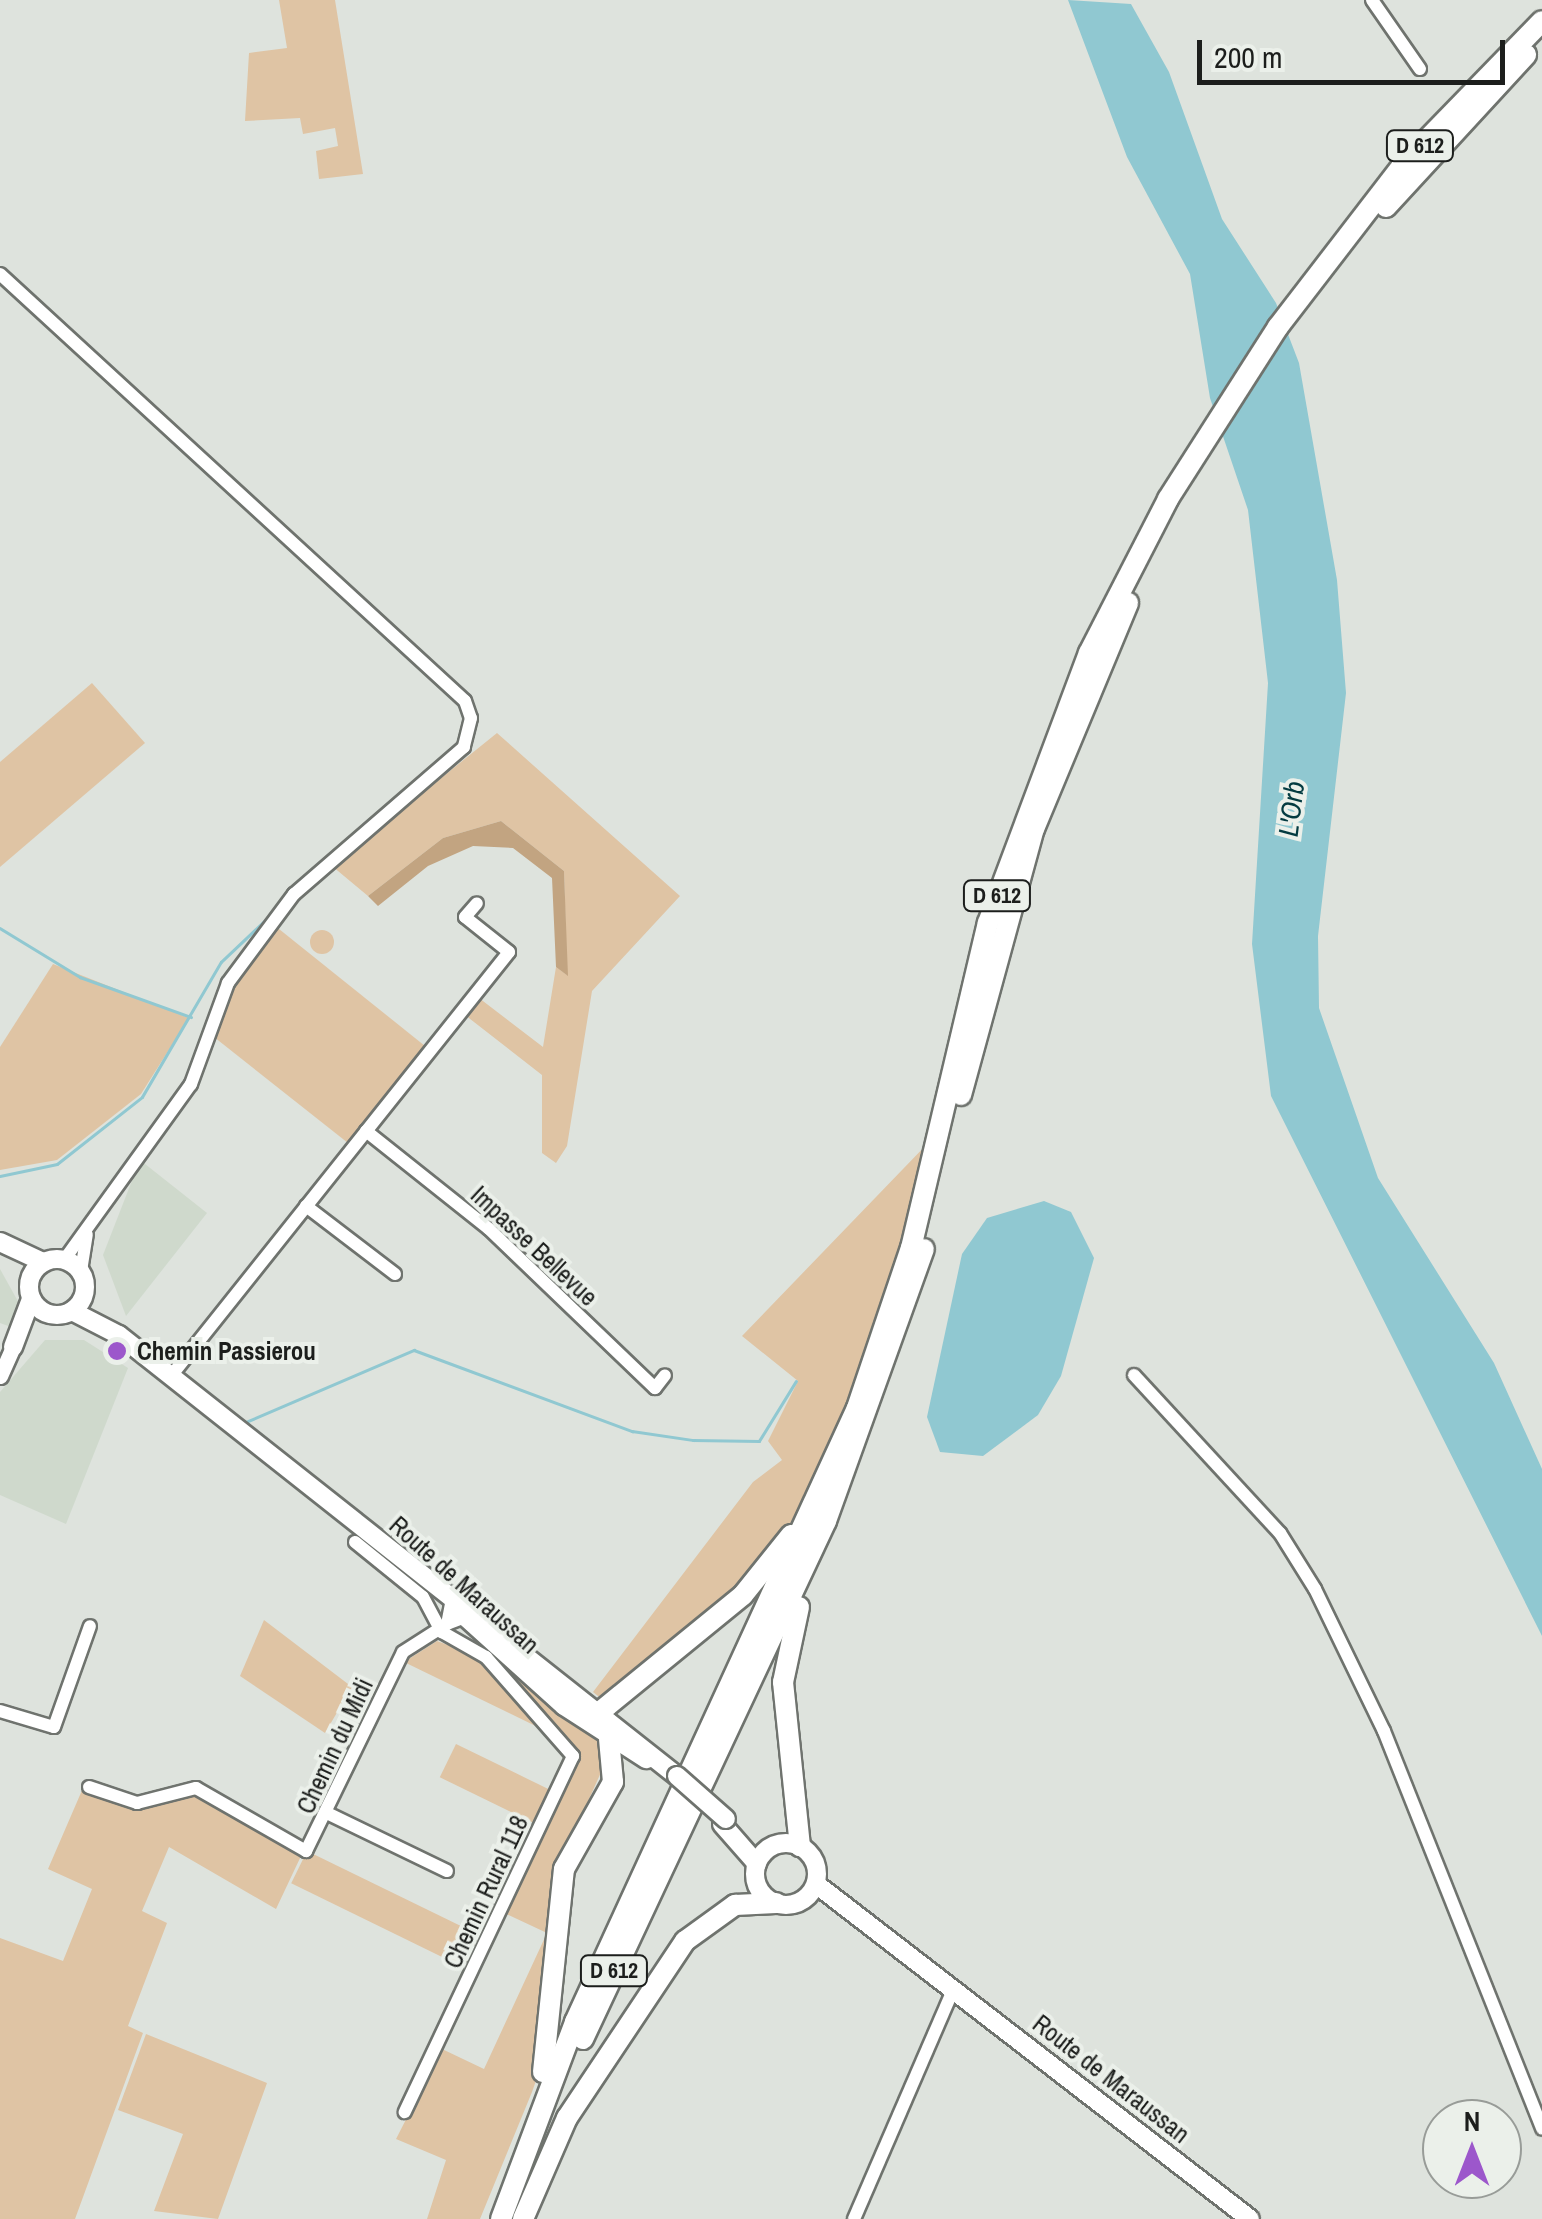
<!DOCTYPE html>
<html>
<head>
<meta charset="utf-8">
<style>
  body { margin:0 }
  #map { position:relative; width:1542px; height:2219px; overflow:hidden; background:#dee3dd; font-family:"Archivo Narrow",sans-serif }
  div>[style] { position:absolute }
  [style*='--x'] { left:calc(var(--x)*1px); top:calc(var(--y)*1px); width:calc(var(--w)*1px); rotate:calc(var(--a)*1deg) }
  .built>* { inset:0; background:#cfd9cc }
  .green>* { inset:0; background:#dfc4a4; transform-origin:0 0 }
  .round { border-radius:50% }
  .forest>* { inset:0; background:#c2a481 }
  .water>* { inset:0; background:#90c8d1 }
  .stream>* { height:2.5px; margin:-1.25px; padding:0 1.25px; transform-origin:1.25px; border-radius:1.25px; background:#90c8d1 }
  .roads { filter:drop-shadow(2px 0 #6f736e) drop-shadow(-2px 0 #6f736e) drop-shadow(0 2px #6f736e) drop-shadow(0 -2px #6f736e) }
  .minor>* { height:12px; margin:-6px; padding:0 6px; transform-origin:6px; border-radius:6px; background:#fff }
  .tertiary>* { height:15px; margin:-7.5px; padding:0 7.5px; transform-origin:7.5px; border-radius:7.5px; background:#fff }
  .secondary>* { height:18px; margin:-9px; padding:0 9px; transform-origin:9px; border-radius:9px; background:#fff }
  .secondary>.ring { margin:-9px; padding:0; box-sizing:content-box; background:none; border:18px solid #fff; border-radius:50% }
  .trunk>* { height:20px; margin:-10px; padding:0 10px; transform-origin:10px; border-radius:10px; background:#fff }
  .bridges { filter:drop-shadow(2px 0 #6f736e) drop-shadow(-2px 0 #6f736e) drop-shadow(0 2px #6f736e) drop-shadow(0 -2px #6f736e) }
  .secondary-bridge>* { height:18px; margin:-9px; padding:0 9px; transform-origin:9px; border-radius:9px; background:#fff }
  .dots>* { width:28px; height:28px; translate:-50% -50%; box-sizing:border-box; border:5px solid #ebf0ea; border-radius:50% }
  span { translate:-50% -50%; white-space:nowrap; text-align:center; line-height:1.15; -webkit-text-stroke:8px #ebf0ea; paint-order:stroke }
  .shield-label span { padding:2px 8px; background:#ebf0ea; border:2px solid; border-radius:8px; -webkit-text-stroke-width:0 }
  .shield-label { font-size:22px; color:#1c1e1c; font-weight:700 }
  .street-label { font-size:25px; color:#1c1e1c }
  .poi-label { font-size:25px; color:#1c1e1c; font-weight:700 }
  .left { translate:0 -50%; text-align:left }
  .water-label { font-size:28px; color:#033b41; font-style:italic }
  .north { position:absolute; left:1422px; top:2099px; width:100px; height:100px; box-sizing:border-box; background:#ebf0ea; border:2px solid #989c98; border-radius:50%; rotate:0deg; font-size:28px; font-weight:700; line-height:40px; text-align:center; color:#1c1e1c }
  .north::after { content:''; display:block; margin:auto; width:35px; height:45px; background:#9c57cb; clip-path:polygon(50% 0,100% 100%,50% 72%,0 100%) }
  .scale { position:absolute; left:1197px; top:40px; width:308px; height:45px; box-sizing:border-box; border:5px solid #1c1e1c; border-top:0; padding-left:12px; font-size:30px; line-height:35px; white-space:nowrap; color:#1c1e1c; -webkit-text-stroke:8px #ebf0ea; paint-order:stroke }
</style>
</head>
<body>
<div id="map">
  <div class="built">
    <div style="clip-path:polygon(140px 1160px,207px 1213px,126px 1316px,103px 1255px)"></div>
    <div style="clip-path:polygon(0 1269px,20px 1305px,11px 1327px,0 1323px)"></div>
    <div style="clip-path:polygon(45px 1340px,84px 1340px,128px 1368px,66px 1524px,0 1495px,0 1392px)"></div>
  </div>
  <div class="green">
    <div style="clip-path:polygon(279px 0,335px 0,363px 174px,319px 179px,316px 151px,338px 146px,335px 128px,303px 134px,300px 118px,245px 121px,249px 53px,287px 48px)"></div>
    <div style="clip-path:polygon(92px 683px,145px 743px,0 867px,0 762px)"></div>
    <div style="clip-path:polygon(497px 733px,680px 896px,592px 991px,567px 1146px,556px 1163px,542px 1153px,542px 1075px,465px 1015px,479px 998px,543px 1047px,556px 967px,567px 975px,564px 871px,501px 821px,443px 838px,368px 896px,332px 866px)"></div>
    <div style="clip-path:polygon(274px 925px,425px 1046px,348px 1143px,214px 1037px,231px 984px)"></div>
    <div class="round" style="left:310px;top:930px;width:24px;height:24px"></div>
    <div style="clip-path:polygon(53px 964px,189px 1018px,141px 1094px,57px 1160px,0 1170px,0 1047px)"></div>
    <div style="clip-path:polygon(930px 1141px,874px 1339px,796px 1519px,775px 1554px,608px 1704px,593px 1692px,753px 1482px,782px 1460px,768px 1441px,798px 1381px,742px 1336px)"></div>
    <div style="clip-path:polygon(264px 1620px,352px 1687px,325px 1733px,240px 1676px)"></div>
    <div style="clip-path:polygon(437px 1641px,480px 1657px,554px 1735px,404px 1662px)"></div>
    <div style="clip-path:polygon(485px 1648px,597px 1736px,606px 1761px,557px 1871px,543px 2061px,532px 2092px,480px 2219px,427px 2219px,446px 2160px,396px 2139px,442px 2049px,484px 2069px,547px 1933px,504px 1913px,575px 1754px)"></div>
    <div style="left:456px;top:1744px;width:105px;height:37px;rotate:26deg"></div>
    <div style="clip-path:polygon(83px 1788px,146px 1809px,193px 1789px,301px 1856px,276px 1909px,169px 1847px,142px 1911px,167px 1923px,128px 2026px,143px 2033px,75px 2219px,0 2219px,0 1938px,63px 1961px,92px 1889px,48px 1869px)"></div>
    <div style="left:307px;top:1851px;width:198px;height:36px;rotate:26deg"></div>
    <div style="clip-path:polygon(146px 2034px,267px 2083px,218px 2219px,154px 2211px,183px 2134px,118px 2110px)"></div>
  </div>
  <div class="forest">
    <div style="clip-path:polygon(501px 821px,564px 871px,568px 976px,556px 967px,552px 878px,513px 848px,473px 846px,428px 866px,378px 906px,368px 896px,443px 838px)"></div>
  </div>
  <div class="water">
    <div style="clip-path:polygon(1068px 0,1131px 4px,1169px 72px,1222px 219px,1276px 303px,1299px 363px,1337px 580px,1346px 693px,1318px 936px,1319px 1008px,1378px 1178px,1494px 1363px,1542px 1469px,1542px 1636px,1271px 1096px,1252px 944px,1268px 683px,1248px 510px,1210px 398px,1190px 274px,1127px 157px)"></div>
    <div style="clip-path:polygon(1044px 1201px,1071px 1212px,1094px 1258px,1061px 1376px,1038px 1415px,983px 1456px,940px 1452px,927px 1417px,962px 1254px,987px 1218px)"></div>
  </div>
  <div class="stream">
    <div style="--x:0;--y:928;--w:94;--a:31.5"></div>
    <div style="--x:80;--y:977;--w:118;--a:19.8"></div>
    <div style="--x:0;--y:1176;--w:58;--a:-11.9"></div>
    <div style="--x:57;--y:1164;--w:108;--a:-38.2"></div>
    <div style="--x:142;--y:1097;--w:156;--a:-59.7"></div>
    <div style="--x:221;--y:962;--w:218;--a:-43.5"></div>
    <div style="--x:246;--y:1422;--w:183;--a:-23.2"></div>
    <div style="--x:414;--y:1350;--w:233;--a:20.4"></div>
    <div style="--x:632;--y:1431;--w:62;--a:8.4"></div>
    <div style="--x:693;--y:1440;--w:66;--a:0.9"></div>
    <div style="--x:759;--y:1441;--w:70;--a:-58.3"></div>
  </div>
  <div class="roads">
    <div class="minor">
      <div style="--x:1372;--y:0;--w:84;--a:55.2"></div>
      <div style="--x:0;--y:274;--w:631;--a:42.56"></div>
      <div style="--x:465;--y:701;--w:18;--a:71"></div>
      <div style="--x:471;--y:718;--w:30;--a:104"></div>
      <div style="--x:464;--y:747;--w:225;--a:139.1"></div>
      <div style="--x:294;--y:894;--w:111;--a:126.6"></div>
      <div style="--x:228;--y:983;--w:108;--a:110.1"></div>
      <div style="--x:191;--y:1084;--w:217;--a:125.8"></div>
      <div style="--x:366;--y:1131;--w:157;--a:38.5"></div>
      <div style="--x:489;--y:1229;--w:230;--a:43.8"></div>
      <div style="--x:655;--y:1388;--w:16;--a:-52"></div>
      <div style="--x:306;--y:1206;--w:112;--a:37.4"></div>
      <div style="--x:81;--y:1271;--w:37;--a:-81"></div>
      <div style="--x:1134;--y:1375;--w:215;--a:47.3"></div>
      <div style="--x:1280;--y:1533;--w:66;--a:58"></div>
      <div style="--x:1315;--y:1589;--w:158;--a:64.1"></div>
      <div style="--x:1384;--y:1731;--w:428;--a:68.3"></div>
      <div style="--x:171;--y:1376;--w:542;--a:-51.44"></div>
      <div style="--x:509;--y:952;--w:56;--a:-141.5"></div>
      <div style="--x:465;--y:917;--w:18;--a:-49"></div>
      <div style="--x:355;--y:1542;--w:87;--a:39"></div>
      <div style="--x:423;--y:1597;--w:40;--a:62"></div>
      <div style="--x:442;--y:1632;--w:51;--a:29.6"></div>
      <div style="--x:486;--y:1657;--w:132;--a:48.7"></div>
      <div style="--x:573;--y:1756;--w:394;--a:115.3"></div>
      <div style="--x:451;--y:1604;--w:20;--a:101"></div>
      <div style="--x:447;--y:1624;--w:19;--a:-21"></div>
      <div style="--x:0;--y:1711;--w:56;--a:16.5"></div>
      <div style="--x:54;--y:1727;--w:107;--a:-70.4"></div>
      <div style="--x:89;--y:1787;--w:51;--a:18.4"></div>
      <div style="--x:137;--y:1803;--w:61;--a:-14.3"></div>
      <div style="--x:196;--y:1788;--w:127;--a:29.8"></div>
      <div style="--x:306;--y:1851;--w:221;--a:-64"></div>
      <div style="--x:403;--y:1652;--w:52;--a:-32.5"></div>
      <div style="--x:329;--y:1814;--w:131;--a:25.8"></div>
      <div style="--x:854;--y:2219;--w:252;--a:-66.6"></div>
    </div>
    <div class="tertiary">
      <div style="--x:0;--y:1376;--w:32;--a:-66"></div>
    </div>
    <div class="secondary">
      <div style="--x:0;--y:1242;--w:47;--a:24.9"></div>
      <div class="ring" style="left:29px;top:1259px;width:38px;height:38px"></div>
      <div style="--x:72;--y:1311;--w:53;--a:27.1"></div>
      <div style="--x:119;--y:1335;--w:711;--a:38.32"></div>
      <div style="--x:13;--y:1347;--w:51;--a:-69.4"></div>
      <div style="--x:460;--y:1612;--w:140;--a:42.1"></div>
      <div style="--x:564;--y:1706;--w:98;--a:32.9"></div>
      <div style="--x:722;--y:1824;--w:53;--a:48.8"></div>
      <div class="ring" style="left:755px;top:1843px;width:44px;height:44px"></div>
      <div style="--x:816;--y:1884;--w:548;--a:37.66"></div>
    </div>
    <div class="trunk">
      <div style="--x:1386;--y:207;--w:207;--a:-47.4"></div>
      <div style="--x:961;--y:1095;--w:276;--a:-74.7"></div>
      <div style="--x:1034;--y:829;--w:245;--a:-67.4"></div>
      <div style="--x:799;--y:1607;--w:77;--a:102"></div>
      <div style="--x:783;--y:1682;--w:165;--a:84.1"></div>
      <div style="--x:601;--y:1711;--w:183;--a:-39.2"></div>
      <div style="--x:743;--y:1595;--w:77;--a:-51.3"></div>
      <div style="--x:583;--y:2039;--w:572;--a:-64.87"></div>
      <div style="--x:826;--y:1521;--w:289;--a:-70.2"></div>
      <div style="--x:543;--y:2072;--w:204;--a:-84.1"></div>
      <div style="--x:564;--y:1869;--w:100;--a:-60.6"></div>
      <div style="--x:613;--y:1782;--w:43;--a:-95.3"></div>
      <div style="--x:501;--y:2219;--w:210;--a:-69.4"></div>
      <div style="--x:575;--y:2022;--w:676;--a:-65.33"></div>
      <div style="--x:857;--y:1408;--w:169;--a:-71.4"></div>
      <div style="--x:911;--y:1248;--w:334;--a:-76.7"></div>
      <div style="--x:988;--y:923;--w:288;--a:-69.5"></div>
      <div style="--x:1089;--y:653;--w:173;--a:-62.8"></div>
      <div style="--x:1168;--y:499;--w:204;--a:-57.4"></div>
      <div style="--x:1278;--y:327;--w:210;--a:-52.4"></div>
      <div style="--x:1406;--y:161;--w:195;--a:-45.8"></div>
      <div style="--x:523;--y:2219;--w:110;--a:-66.5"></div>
      <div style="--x:567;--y:2118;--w:213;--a:-56.3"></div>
      <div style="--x:685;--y:1941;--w:62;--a:-35.8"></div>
      <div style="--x:735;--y:1905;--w:41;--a:-2.8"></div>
    </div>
  </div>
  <div class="bridges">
    <div class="secondary-bridge">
      <div style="--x:677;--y:1776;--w:65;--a:41.3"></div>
    </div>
  </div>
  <div class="dots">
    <div style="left:117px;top:1351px;background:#9c57cb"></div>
  </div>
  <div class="shield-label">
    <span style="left:1420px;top:146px">D 612</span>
    <span style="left:997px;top:896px">D 612</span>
    <span style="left:614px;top:1971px">D 612</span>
  </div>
  <div class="street-label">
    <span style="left:534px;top:1246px;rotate:43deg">Impasse Bellevue</span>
    <span style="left:464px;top:1585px;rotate:42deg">Route de Maraussan</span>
    <span style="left:335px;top:1746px;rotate:-65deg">Chemin du Midi</span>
    <span style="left:486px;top:1892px;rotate:-65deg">Chemin Rural 118</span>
    <span style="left:1111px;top:2079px;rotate:38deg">Route de Maraussan</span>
  </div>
  <div class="poi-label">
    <span class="left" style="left:137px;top:1351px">Chemin Passierou</span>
  </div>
  <div class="water-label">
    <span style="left:1291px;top:809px;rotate:-83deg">L'Orb</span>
  </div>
  <div class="north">N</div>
  <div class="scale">200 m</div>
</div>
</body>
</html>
